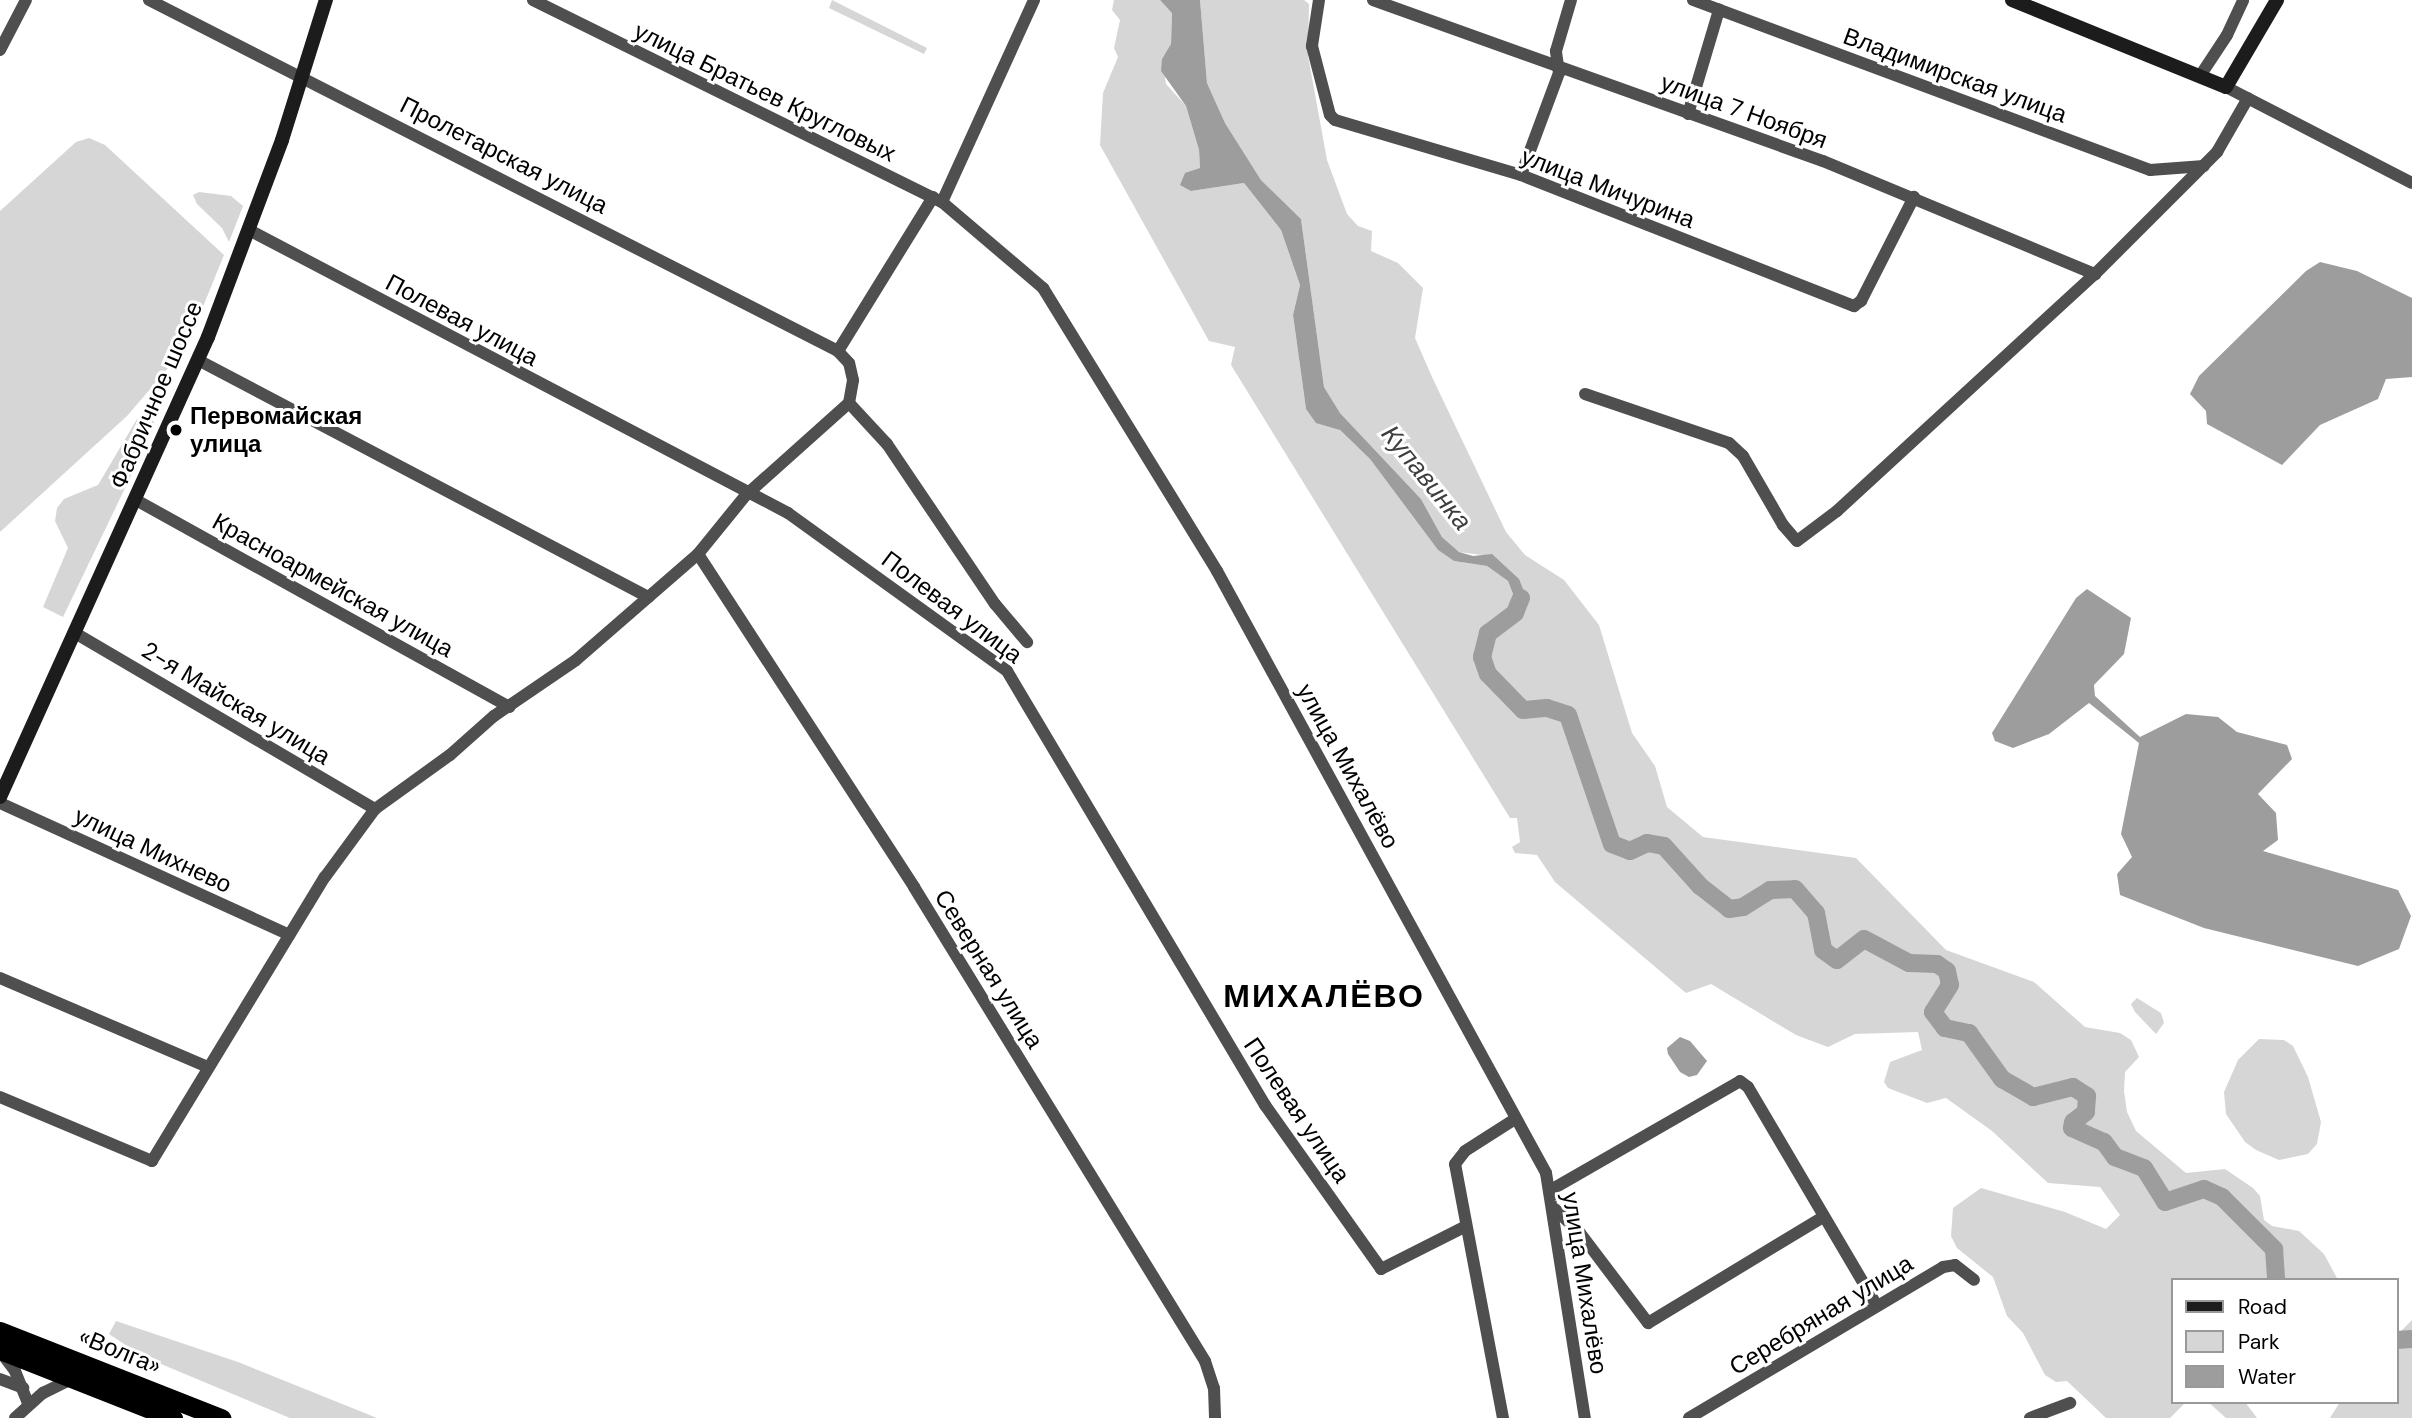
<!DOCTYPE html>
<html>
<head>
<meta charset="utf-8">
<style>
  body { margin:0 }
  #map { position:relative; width:2412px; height:1418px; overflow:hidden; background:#fff; font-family:"DM Sans",sans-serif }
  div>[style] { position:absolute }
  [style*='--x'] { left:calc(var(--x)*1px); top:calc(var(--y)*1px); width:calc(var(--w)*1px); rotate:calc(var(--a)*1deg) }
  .green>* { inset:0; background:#d6d6d6 }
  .water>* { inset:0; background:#9d9d9d }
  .river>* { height:18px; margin:-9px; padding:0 9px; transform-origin:9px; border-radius:9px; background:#9d9d9d }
  .minor>* { height:12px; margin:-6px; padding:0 6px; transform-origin:6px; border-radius:6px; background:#4f4f4f }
  .secondary>* { height:14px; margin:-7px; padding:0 7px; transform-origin:7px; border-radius:7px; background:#1c1c1c }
  .trunk>* { height:19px; margin:-9.5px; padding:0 9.5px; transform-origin:9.5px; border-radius:9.5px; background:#000 }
  .dots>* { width:19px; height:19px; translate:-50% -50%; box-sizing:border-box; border:4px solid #fff; border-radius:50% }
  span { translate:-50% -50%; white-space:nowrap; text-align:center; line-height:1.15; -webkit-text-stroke:6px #fff; paint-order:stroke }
  .street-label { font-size:24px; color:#000 }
  .poi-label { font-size:24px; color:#000; font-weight:700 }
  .left { translate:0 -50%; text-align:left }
  .water-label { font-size:26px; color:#3e3e3e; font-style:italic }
  .district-label { font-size:32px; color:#000; font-weight:700; letter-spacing:2px }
  .legend { position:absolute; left:2171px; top:1278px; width:228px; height:126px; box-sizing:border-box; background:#fff; border:2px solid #999; margin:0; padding:9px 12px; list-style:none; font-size:21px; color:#000 }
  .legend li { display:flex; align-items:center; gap:14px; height:35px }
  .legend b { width:35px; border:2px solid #999 }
</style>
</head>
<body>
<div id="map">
  <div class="green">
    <div style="clip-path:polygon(832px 0,927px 48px,924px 54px,829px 8px)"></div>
    <div style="clip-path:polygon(1114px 0,1160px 0,1172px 12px,1171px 45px,1162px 59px,1166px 84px,1186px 106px,1199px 150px,1200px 168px,1191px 191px,1244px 183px,1281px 230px,1300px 285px,1293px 315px,1306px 409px,1340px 430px,1370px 459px,1438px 550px,1454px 561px,1487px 566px,1508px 581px,1513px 594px,1510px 611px,1527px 599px,1482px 555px,1459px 552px,1442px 537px,1421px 499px,1340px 413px,1324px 387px,1301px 219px,1261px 180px,1225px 123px,1207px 83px,1200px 0,1304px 0,1309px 4px,1308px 56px,1327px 160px,1347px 214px,1358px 226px,1372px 231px,1371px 251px,1398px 263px,1423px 288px,1415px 338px,1432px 377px,1506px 532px,1525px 555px,1564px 580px,1599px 625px,1632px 733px,1655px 766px,1667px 807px,1703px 837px,1856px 858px,1946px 950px,2034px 982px,2085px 1027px,2120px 1033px,2131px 1040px,2139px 1057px,2125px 1072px,2124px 1091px,2127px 1112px,2136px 1131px,2186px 1173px,2225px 1169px,2253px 1188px,2260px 1196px,2264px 1220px,2272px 1226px,2299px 1231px,2324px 1254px,2338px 1280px,2172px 1280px,2172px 1402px,2186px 1402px,2170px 1418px,2106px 1418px,2067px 1381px,2056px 1382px,2045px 1375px,2023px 1333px,2007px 1316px,1993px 1277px,1957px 1248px,1951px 1236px,1953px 1208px,1981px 1188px,2065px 1212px,2106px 1229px,2120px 1215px,2100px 1187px,2048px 1183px,1992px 1131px,1946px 1098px,1927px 1103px,1888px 1088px,1884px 1082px,1890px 1062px,1922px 1050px,1918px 1032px,1855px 1034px,1828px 1047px,1796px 1035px,1711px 984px,1686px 993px,1555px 882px,1537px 855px,1515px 853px,1512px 847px,1520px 842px,1517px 818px,1510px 818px,1231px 365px,1235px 347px,1209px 341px,1100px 145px,1103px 93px,1118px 57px,1114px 48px,1120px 20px,1112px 10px)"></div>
    <div style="clip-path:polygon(89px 138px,105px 145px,224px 255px,187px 346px,127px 416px,0 532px,0 211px,76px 142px)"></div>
    <div style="clip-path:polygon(199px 192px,231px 196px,243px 206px,229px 242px,222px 228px,197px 204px,193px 195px)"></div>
    <div style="clip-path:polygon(147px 415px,154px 422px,152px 432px,63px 617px,43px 607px,68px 548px,55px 521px,57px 508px,64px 499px,98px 485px,137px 419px)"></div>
    <div style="clip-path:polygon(2137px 998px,2161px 1013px,2164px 1023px,2156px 1034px,2135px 1012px,2131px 1004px)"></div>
    <div style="clip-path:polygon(2259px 1039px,2284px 1040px,2293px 1046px,2308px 1077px,2321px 1122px,2317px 1144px,2308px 1154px,2279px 1160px,2256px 1150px,2245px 1142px,2226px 1114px,2224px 1092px,2238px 1060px)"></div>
    <div style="clip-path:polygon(2412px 1320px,2412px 1418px,2330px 1418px,2340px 1402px,2396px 1402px,2396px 1336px)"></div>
    <div style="clip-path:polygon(116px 1321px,238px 1362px,377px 1418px,290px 1418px,142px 1356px,109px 1334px)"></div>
    <div style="clip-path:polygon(2208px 1402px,2245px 1402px,2257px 1418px,2226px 1418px)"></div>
  </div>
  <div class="water">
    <div style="clip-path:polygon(1160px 0,1200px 0,1207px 83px,1225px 123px,1261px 180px,1301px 219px,1324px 387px,1340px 413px,1421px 499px,1442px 537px,1459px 552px,1473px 556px,1492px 554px,1519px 579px,1527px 599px,1522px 616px,1512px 616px,1513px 594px,1508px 581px,1487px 566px,1454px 561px,1438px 550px,1370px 459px,1340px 430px,1316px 423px,1306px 409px,1293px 315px,1300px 285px,1281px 230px,1244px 183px,1191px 191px,1180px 185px,1185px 173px,1200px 168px,1199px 150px,1186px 106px,1161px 71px,1162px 59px,1171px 44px,1172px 13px)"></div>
    <div style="clip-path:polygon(2320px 262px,2357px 271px,2412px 298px,2412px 377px,2386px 379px,2378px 399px,2320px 425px,2282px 465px,2207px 424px,2206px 411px,2190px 394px,2199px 376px,2306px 271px)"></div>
    <div style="clip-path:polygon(2087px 589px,2131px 618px,2124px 654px,2094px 685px,2095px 696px,2140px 737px,2186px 714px,2218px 717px,2237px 732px,2287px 745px,2292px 759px,2258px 794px,2276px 813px,2278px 840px,2263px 851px,2398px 890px,2411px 916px,2399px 949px,2358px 966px,2204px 928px,2120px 895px,2117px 874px,2132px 857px,2121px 834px,2139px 743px,2089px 703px,2049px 734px,2013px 748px,1995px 741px,1992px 733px,2076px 598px)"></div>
    <div style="clip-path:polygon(1680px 1037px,1690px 1041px,1707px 1061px,1697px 1075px,1689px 1077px,1680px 1072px,1668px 1054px,1667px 1048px)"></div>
  </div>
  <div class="river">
    <div style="--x:1521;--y:598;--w:16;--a:112"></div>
    <div style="--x:1515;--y:613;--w:34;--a:143"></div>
    <div style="--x:1488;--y:633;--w:25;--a:104"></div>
    <div style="--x:1482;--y:657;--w:18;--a:71"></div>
    <div style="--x:1488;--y:674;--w:50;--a:45.8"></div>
    <div style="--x:1523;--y:710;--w:24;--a:-5"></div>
    <div style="--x:1547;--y:708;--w:22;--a:18"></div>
    <div style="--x:1568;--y:715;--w:136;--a:71.2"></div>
    <div style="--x:1612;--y:844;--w:19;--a:21"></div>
    <div style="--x:1630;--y:851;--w:19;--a:-25"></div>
    <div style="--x:1647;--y:843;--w:17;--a:10"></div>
    <div style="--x:1664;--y:846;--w:54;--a:48"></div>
    <div style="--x:1700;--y:886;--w:37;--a:38"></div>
    <div style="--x:1729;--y:909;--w:14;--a:-8"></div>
    <div style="--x:1743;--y:907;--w:32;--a:-32"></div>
    <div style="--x:1770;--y:890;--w:25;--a:-2"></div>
    <div style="--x:1795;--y:889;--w:32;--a:49"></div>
    <div style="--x:1816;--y:913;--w:38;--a:79"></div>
    <div style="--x:1823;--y:950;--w:17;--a:36"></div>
    <div style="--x:1837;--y:960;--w:34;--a:-38"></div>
    <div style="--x:1864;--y:939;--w:51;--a:28.1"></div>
    <div style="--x:1909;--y:963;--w:28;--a:2"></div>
    <div style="--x:1937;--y:964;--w:12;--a:35"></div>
    <div style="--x:1947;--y:971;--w:14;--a:78"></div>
    <div style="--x:1950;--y:985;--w:32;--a:122"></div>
    <div style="--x:1933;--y:1012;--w:20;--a:53"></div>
    <div style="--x:1945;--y:1028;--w:25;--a:12"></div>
    <div style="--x:1969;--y:1033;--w:57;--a:54.3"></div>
    <div style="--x:2002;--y:1079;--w:36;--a:30"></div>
    <div style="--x:2033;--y:1097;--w:41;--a:-14"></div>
    <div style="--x:2073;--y:1087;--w:17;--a:33"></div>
    <div style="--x:2087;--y:1096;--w:16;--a:94"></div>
    <div style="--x:2086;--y:1112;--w:16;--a:142"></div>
    <div style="--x:2073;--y:1122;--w:6;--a:99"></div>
    <div style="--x:2072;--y:1128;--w:35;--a:24"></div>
    <div style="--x:2104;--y:1142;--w:19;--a:54"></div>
    <div style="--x:2115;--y:1157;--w:31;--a:21"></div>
    <div style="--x:2144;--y:1168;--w:40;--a:58"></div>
    <div style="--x:2165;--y:1202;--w:41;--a:-18.4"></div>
    <div style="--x:2204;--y:1189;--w:20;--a:24"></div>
    <div style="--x:2222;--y:1197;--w:74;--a:45"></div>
    <div style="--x:2274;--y:1249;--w:31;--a:86"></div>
    <div style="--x:2396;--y:1340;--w:16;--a:-4"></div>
  </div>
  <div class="minor">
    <div style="--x:149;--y:0;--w:773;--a:27"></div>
    <div style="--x:533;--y:0;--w:456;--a:26.3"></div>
    <div style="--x:942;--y:202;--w:133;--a:40.4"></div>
    <div style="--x:1043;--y:288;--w:332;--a:58.4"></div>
    <div style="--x:1217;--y:571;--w:686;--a:61.34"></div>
    <div style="--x:1546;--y:1173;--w:248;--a:81"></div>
    <div style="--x:1319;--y:0;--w:47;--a:98.7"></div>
    <div style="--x:1312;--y:46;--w:71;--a:75.4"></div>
    <div style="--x:1330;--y:115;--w:7;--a:45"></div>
    <div style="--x:1335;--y:120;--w:194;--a:16.5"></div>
    <div style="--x:1521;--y:175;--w:358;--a:21.5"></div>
    <div style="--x:1854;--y:306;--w:9;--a:-36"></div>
    <div style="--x:1861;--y:301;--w:117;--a:-63"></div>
    <div style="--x:1373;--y:0;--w:478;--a:19.7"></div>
    <div style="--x:1823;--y:161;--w:295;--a:22.6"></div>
    <div style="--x:1693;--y:0;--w:488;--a:20.4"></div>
    <div style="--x:2150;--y:170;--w:54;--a:-4.2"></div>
    <div style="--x:0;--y:50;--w:56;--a:-62.5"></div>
    <div style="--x:2200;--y:76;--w:49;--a:-56.6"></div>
    <div style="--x:2227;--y:35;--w:38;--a:-65"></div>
    <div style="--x:2226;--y:87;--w:209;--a:27.3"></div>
    <div style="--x:1688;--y:114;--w:109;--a:-73.4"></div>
    <div style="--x:1521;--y:175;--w:109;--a:-69.6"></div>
    <div style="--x:1559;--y:73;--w:22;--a:-98"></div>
    <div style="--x:1556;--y:51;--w:53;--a:-73.6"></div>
    <div style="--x:942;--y:202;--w:222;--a:-65.5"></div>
    <div style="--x:249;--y:230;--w:609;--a:27.7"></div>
    <div style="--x:788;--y:513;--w:270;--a:35.8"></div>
    <div style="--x:1007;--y:671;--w:505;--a:59.27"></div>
    <div style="--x:1265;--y:1105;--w:201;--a:54.7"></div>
    <div style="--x:1381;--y:1269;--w:93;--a:-26.8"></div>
    <div style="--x:198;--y:360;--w:509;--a:27.77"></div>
    <div style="--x:1585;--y:394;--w:152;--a:18.8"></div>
    <div style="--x:1729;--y:443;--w:19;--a:43"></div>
    <div style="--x:1743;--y:456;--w:80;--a:59.9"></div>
    <div style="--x:1783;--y:525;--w:21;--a:49"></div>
    <div style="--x:1797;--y:541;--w:50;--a:-36.9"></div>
    <div style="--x:1837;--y:511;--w:350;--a:-42.6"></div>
    <div style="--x:2095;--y:274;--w:173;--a:-45"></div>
    <div style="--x:2217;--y:152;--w:62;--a:-60.1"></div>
    <div style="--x:849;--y:403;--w:56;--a:47.2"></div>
    <div style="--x:887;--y:444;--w:193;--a:56"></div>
    <div style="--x:995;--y:604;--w:50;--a:49.9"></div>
    <div style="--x:136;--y:500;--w:427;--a:29"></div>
    <div style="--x:698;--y:554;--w:397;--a:57"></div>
    <div style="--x:914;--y:887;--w:556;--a:58.45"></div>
    <div style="--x:1205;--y:1361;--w:28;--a:72"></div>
    <div style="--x:1214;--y:1388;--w:30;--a:88"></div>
    <div style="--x:75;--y:633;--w:348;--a:30.4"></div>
    <div style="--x:0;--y:803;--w:318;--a:24.5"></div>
    <div style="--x:0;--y:978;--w:226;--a:23.2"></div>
    <div style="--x:0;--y:1097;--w:165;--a:22.8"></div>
    <div style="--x:152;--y:1161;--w:333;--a:-58.7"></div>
    <div style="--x:325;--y:877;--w:84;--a:-53.7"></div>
    <div style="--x:375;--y:809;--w:92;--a:-35.8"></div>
    <div style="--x:450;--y:755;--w:59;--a:-41.6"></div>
    <div style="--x:494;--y:716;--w:99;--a:-34.3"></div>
    <div style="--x:576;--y:660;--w:162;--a:-41"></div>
    <div style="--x:698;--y:554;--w:76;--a:-50.9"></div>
    <div style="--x:746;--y:495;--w:138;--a:-41.8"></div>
    <div style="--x:849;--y:403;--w:23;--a:-80"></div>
    <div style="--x:853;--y:380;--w:17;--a:-103"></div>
    <div style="--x:849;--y:363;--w:16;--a:-133"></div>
    <div style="--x:838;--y:351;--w:181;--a:-58.3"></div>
    <div style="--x:1549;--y:1191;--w:220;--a:-29.9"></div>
    <div style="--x:1740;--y:1081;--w:10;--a:37"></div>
    <div style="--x:1748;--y:1087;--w:254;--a:59.5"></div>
    <div style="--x:1555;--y:1209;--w:35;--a:44"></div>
    <div style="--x:1580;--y:1233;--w:113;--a:52.9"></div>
    <div style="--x:1648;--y:1323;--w:205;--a:-31.2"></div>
    <div style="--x:0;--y:1351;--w:25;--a:53"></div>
    <div style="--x:15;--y:1371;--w:35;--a:68"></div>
    <div style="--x:0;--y:1379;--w:25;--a:21"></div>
    <div style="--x:15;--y:1418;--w:38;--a:-42"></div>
    <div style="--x:43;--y:1393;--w:32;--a:-26"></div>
    <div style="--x:1503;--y:1418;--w:258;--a:-100.7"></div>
    <div style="--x:1455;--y:1164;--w:16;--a:-52"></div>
    <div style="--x:1465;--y:1151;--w:59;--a:-32.6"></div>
    <div style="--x:1689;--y:1418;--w:295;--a:-30.7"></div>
    <div style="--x:1943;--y:1267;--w:12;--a:-9"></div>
    <div style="--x:1955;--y:1265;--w:24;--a:38"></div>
    <div style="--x:2030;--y:1418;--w:43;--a:-20.6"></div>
  </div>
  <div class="secondary">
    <div style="--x:2012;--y:0;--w:231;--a:22.1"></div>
    <div style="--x:2226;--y:87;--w:101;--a:-59.6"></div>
    <div style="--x:0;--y:797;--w:505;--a:-65.67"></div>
    <div style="--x:208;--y:337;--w:210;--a:-69.4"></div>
    <div style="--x:282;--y:140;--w:147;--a:-72.6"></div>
  </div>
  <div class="trunk">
    <div style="--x:0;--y:1331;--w:238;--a:21.5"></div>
    <div style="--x:0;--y:1350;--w:186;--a:21.5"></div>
  </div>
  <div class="dots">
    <div style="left:176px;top:430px;background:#000"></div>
  </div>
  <div class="street-label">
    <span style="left:1955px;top:75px;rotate:20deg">Владимирская улица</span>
    <span style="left:765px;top:92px;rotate:26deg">улица Братьев Кругловых</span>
    <span style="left:1744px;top:111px;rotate:20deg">улица 7 Ноября</span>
    <span style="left:504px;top:155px;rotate:27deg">Пролетарская улица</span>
    <span style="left:1608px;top:188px;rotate:21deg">улица Мичурина</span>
    <span style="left:462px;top:320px;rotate:28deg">Полевая улица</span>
    <span style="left:156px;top:395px;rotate:-67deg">Фабричное шоссе</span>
    <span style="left:333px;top:585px;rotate:29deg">Красноармейская улица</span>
    <span style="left:952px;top:607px;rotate:37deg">Полевая улица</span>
    <span style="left:236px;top:703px;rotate:31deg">2-я Майская улица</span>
    <span style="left:1348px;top:766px;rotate:61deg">улица Михалёво</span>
    <span style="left:153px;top:850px;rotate:25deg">улица Михнево</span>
    <span style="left:989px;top:969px;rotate:58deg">Северная улица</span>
    <span style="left:1297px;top:1110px;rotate:56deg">Полевая улица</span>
    <span style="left:1585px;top:1283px;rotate:81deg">улица Михалёво</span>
    <span style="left:1821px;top:1315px;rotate:-31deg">Серебряная улица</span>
    <span style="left:120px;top:1351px;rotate:22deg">«Волга»</span>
  </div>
  <div class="poi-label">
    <span class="left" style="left:190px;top:430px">Первомайская<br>улица</span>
  </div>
  <div class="water-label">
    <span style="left:1426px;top:478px;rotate:51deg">Купавинка</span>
  </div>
  <div class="district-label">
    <span style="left:1324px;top:996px">МИХАЛЁВО</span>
  </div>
  <ul class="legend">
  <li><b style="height:9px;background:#1c1c1c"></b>Road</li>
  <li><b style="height:19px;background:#d6d6d6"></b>Park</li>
  <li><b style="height:19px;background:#9d9d9d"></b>Water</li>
  </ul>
</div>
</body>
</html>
